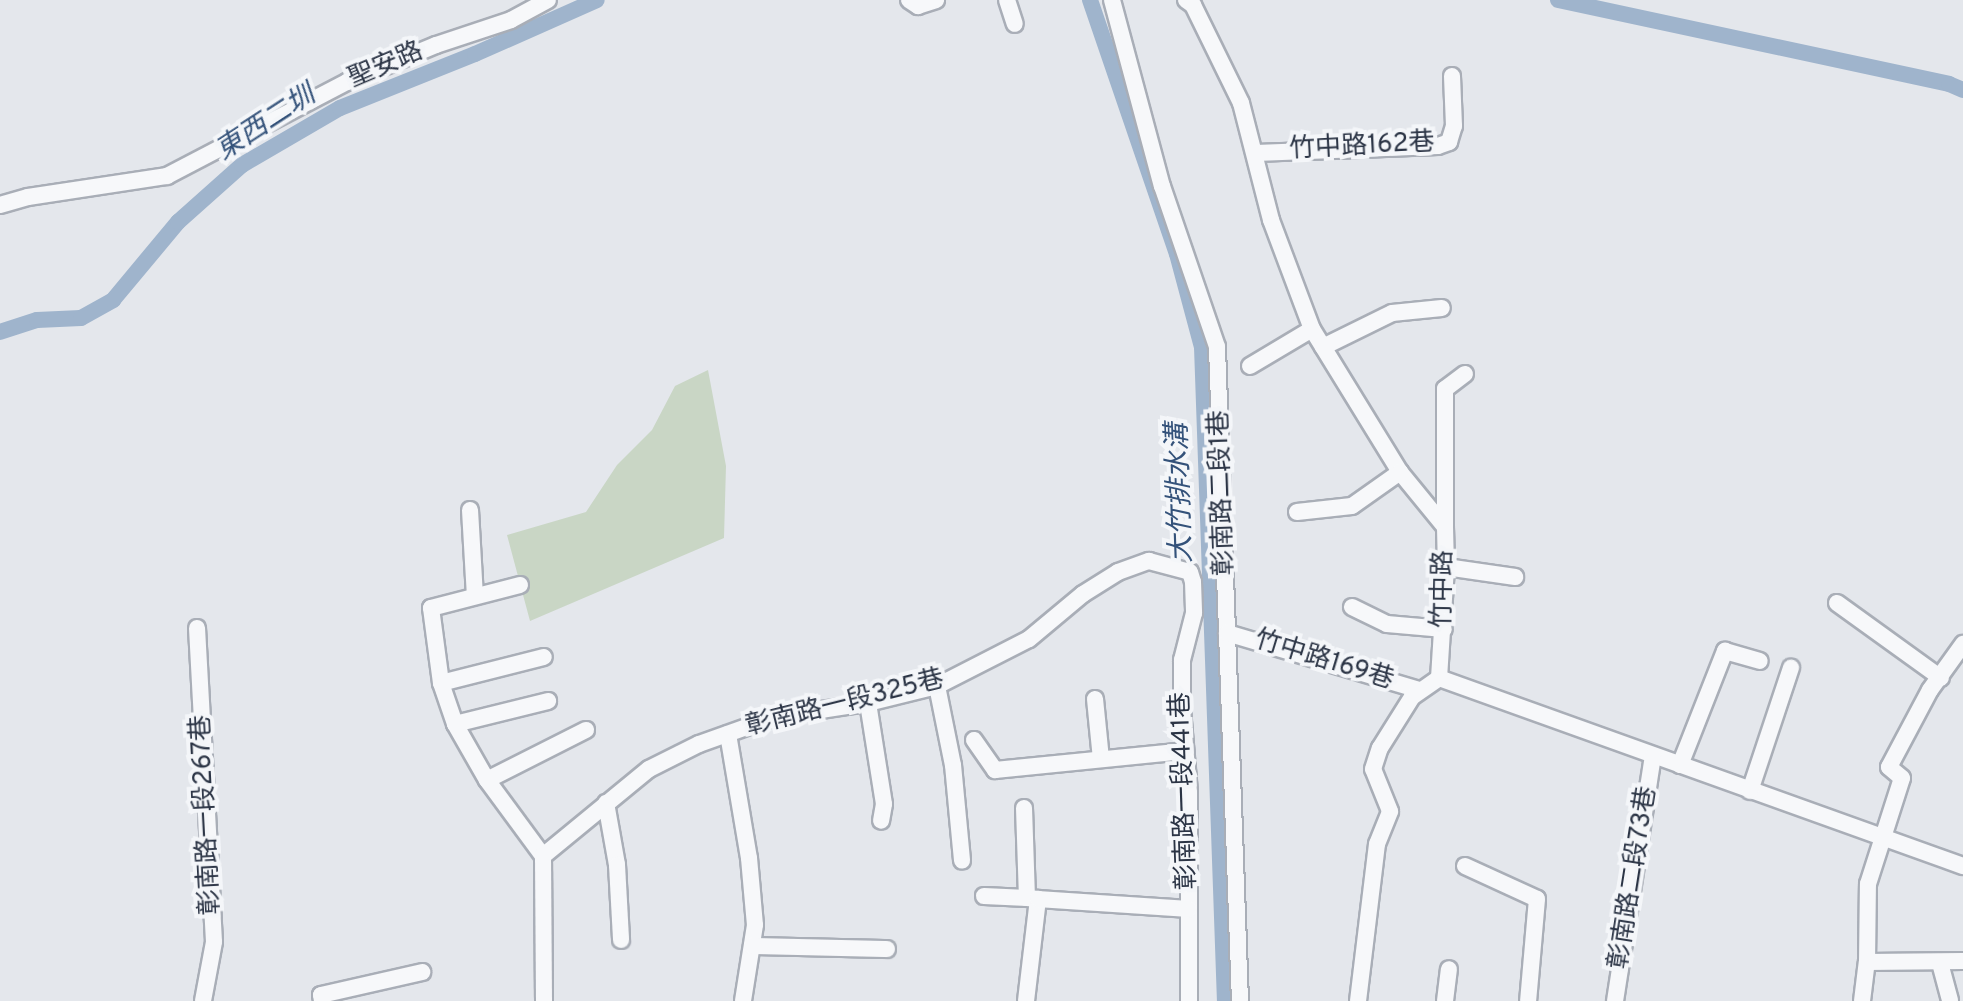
<!DOCTYPE html>
<html>
<head>
<meta charset="utf-8">
<style>
  body { margin:0 }
  #map { position:relative; width:1963px; height:1001px; overflow:hidden; background:#e4e7ec; font-family:Overpass,"Noto Sans TC",sans-serif }
  div>[style] { position:absolute }
  [style*='--x'] { left:calc(var(--x)*1px); top:calc(var(--y)*1px); width:calc(var(--w)*1px); rotate:calc(var(--a)*1deg) }
  .green>* { inset:0; background:#c9d6c5 }
  .canal>* { height:16px; margin:-8px; padding:0 8px; transform-origin:8px; border-radius:8px; background:#9fb4cc }
  .roads { filter:drop-shadow(2px 0 #a9aeb7) drop-shadow(-2px 0 #a9aeb7) drop-shadow(0 2px #a9aeb7) drop-shadow(0 -2px #a9aeb7) }
  .minor>* { height:16px; margin:-8px; padding:0 8px; transform-origin:8px; border-radius:8px; background:#f7f8fa }
  span { translate:-50% -50%; white-space:nowrap; text-align:center; line-height:1.15; -webkit-text-stroke:8px #f4f6f9; paint-order:stroke }
  .street-label { font-size:26px; color:#2b3445 }
  .water-label { font-size:28px; color:#34527a; font-style:italic }
</style>
</head>
<body>
<div id="map">
  <div class="green">
    <div style="clip-path:polygon(708px 370px,726px 466px,724px 538px,530px 621px,507px 535px,586px 512px,617px 465px,652px 430px,675px 386px)"></div>
  </div>
  <div class="canal">
    <div style="--x:1090;--y:0;--w:268;--a:71.1"></div>
    <div style="--x:1177;--y:254;--w:96;--a:75"></div>
    <div style="--x:1202;--y:347;--w:654;--a:87.99"></div>
    <div style="--x:1558;--y:0;--w:400;--a:12.1"></div>
    <div style="--x:1949;--y:84;--w:15;--a:23"></div>
    <div style="--x:0;--y:332;--w:39;--a:-18"></div>
    <div style="--x:37;--y:320;--w:44;--a:-2.6"></div>
    <div style="--x:81;--y:318;--w:37;--a:-29"></div>
    <div style="--x:113;--y:300;--w:102;--a:-50.2"></div>
    <div style="--x:178;--y:222;--w:86;--a:-41.7"></div>
    <div style="--x:242;--y:165;--w:113;--a:-30.2"></div>
    <div style="--x:340;--y:108;--w:145;--a:-21.8"></div>
    <div style="--x:475;--y:54;--w:133;--a:-23.9"></div>
  </div>
  <div class="roads">
    <div class="minor">
      <div style="--x:909;--y:0;--w:11;--a:34"></div>
      <div style="--x:918;--y:6;--w:19;--a:-18"></div>
      <div style="--x:1007;--y:0;--w:25;--a:72"></div>
      <div style="--x:1112;--y:0;--w:193;--a:75"></div>
      <div style="--x:1162;--y:186;--w:170;--a:71.1"></div>
      <div style="--x:1217;--y:347;--w:654;--a:87.99"></div>
      <div style="--x:1186;--y:0;--w:9;--a:36"></div>
      <div style="--x:1193;--y:5;--w:109;--a:63.9"></div>
      <div style="--x:1241;--y:103;--w:121;--a:75.6"></div>
      <div style="--x:1271;--y:220;--w:116;--a:69.4"></div>
      <div style="--x:1312;--y:329;--w:168;--a:58.4"></div>
      <div style="--x:1400;--y:472;--w:71;--a:50.7"></div>
      <div style="--x:1445;--y:527;--w:40;--a:88.6"></div>
      <div style="--x:1446;--y:567;--w:111;--a:93.6"></div>
      <div style="--x:1439;--y:678;--w:557;--a:19.74"></div>
      <div style="--x:1256;--y:153;--w:182;--a:-2.2"></div>
      <div style="--x:1438;--y:146;--w:12;--a:-20"></div>
      <div style="--x:1449;--y:142;--w:17;--a:-73"></div>
      <div style="--x:1454;--y:126;--w:50;--a:-92.3"></div>
      <div style="--x:0;--y:205;--w:29;--a:-16"></div>
      <div style="--x:28;--y:197;--w:141;--a:-8.6"></div>
      <div style="--x:167;--y:176;--w:203;--a:-27.6"></div>
      <div style="--x:347;--y:82;--w:96;--a:-22.6"></div>
      <div style="--x:436;--y:45;--w:79;--a:-18.4"></div>
      <div style="--x:511;--y:20;--w:42;--a:-28.4"></div>
      <div style="--x:1323;--y:347;--w:77;--a:-26.2"></div>
      <div style="--x:1392;--y:313;--w:50;--a:-5.7"></div>
      <div style="--x:1250;--y:366;--w:72;--a:-30.8"></div>
      <div style="--x:470;--y:510;--w:86;--a:86.7"></div>
      <div style="--x:1297;--y:512;--w:55;--a:-6.2"></div>
      <div style="--x:1352;--y:506;--w:59;--a:-35.3"></div>
      <div style="--x:1445;--y:527;--w:138;--a:-90"></div>
      <div style="--x:1445;--y:389;--w:25;--a:-37"></div>
      <div style="--x:1446;--y:567;--w:70;--a:8.2"></div>
      <div style="--x:520;--y:585;--w:92;--a:165.5"></div>
      <div style="--x:431;--y:608;--w:76;--a:82.4"></div>
      <div style="--x:441;--y:683;--w:43;--a:71.1"></div>
      <div style="--x:455;--y:724;--w:64;--a:60.3"></div>
      <div style="--x:487;--y:780;--w:94;--a:53.6"></div>
      <div style="--x:1837;--y:603;--w:128;--a:35.8"></div>
      <div style="--x:1352;--y:607;--w:39;--a:26"></div>
      <div style="--x:1387;--y:624;--w:57;--a:5"></div>
      <div style="--x:197;--y:628;--w:314;--a:86.9"></div>
      <div style="--x:214;--y:942;--w:60;--a:100.6"></div>
      <div style="--x:1227;--y:633;--w:201;--a:16.5"></div>
      <div style="--x:441;--y:683;--w:106;--a:-14.2"></div>
      <div style="--x:937;--y:686;--w:81;--a:78.6"></div>
      <div style="--x:953;--y:765;--w:96;--a:84.6"></div>
      <div style="--x:1095;--y:699;--w:60;--a:84.3"></div>
      <div style="--x:868;--y:703;--w:102;--a:81"></div>
      <div style="--x:884;--y:804;--w:17;--a:100"></div>
      <div style="--x:455;--y:724;--w:96;--a:-13.9"></div>
      <div style="--x:728;--y:734;--w:126;--a:80.4"></div>
      <div style="--x:749;--y:858;--w:67;--a:84.9"></div>
      <div style="--x:755;--y:925;--w:77;--a:99"></div>
      <div style="--x:974;--y:740;--w:37;--a:55"></div>
      <div style="--x:995;--y:770;--w:190;--a:-5.7"></div>
      <div style="--x:1680;--y:765;--w:123;--a:-68.5"></div>
      <div style="--x:1725;--y:651;--w:36;--a:16"></div>
      <div style="--x:487;--y:780;--w:111;--a:-26.8"></div>
      <div style="--x:1750;--y:791;--w:130;--a:-71.6"></div>
      <div style="--x:606;--y:803;--w:63;--a:79.9"></div>
      <div style="--x:617;--y:865;--w:75;--a:86.9"></div>
      <div style="--x:1024;--y:808;--w:90;--a:88.1"></div>
      <div style="--x:1027;--y:898;--w:11;--a:5"></div>
      <div style="--x:1465;--y:866;--w:79;--a:24.6"></div>
      <div style="--x:1537;--y:899;--w:102;--a:95"></div>
      <div style="--x:984;--y:896;--w:43;--a:2.7"></div>
      <div style="--x:752;--y:946;--w:135;--a:1.3"></div>
      <div style="--x:1867;--y:962;--w:96;--a:-0.6"></div>
      <div style="--x:1940;--y:963;--w:39;--a:75"></div>
      <div style="--x:322;--y:1001;--w:6;--a:-99"></div>
      <div style="--x:321;--y:995;--w:104;--a:-12.8"></div>
      <div style="--x:544;--y:1001;--w:145;--a:-90.4"></div>
      <div style="--x:543;--y:856;--w:137;--a:-39.4"></div>
      <div style="--x:649;--y:769;--w:56;--a:-26.6"></div>
      <div style="--x:699;--y:744;--w:81;--a:-19.6"></div>
      <div style="--x:775;--y:717;--w:94;--a:-8.6"></div>
      <div style="--x:868;--y:703;--w:71;--a:-13.8"></div>
      <div style="--x:937;--y:686;--w:103;--a:-27.1"></div>
      <div style="--x:1029;--y:639;--w:70;--a:-39.8"></div>
      <div style="--x:1083;--y:594;--w:41;--a:-32.2"></div>
      <div style="--x:1118;--y:572;--w:33;--a:-20"></div>
      <div style="--x:1149;--y:561;--w:42;--a:15"></div>
      <div style="--x:1190;--y:572;--w:10;--a:73"></div>
      <div style="--x:1193;--y:582;--w:31;--a:88"></div>
      <div style="--x:1194;--y:613;--w:49;--a:104.3"></div>
      <div style="--x:1182;--y:660;--w:49;--a:90"></div>
      <div style="--x:1182;--y:709;--w:84;--a:85.2"></div>
      <div style="--x:1189;--y:793;--w:208;--a:90"></div>
      <div style="--x:1026;--y:1001;--w:103;--a:-83.3"></div>
      <div style="--x:1038;--y:899;--w:151;--a:3.8"></div>
      <div style="--x:1358;--y:1001;--w:158;--a:-83.1"></div>
      <div style="--x:1377;--y:844;--w:35;--a:-68"></div>
      <div style="--x:1390;--y:811;--w:45;--a:-112"></div>
      <div style="--x:1373;--y:769;--w:22;--a:-72"></div>
      <div style="--x:1380;--y:748;--w:60;--a:-57.9"></div>
      <div style="--x:1412;--y:697;--w:33;--a:-35"></div>
      <div style="--x:1445;--y:1001;--w:32;--a:-83"></div>
      <div style="--x:1615;--y:1001;--w:248;--a:-81.2"></div>
      <div style="--x:1862;--y:1001;--w:39;--a:-83"></div>
      <div style="--x:1867;--y:962;--w:78;--a:-89.3"></div>
      <div style="--x:1868;--y:884;--w:111;--a:-72.2"></div>
      <div style="--x:1902;--y:778;--w:17;--a:-140"></div>
      <div style="--x:1889;--y:767;--w:87;--a:-62"></div>
      <div style="--x:1930;--y:690;--w:57;--a:-54.3"></div>
    </div>
  </div>
  <div class="street-label">
    <span style="left:386px;top:66px;rotate:-23deg">聖安路</span>
    <span style="left:1362px;top:147px;rotate:-3deg">竹中路162巷</span>
    <span style="left:1223px;top:493px;rotate:-92deg">彰南路二段1巷</span>
    <span style="left:1444px;top:589px;rotate:-89deg">竹中路</span>
    <span style="left:1324px;top:661px;rotate:17deg">竹中路169巷</span>
    <span style="left:845px;top:704px;rotate:-14deg">彰南路一段325巷</span>
    <span style="left:1185px;top:791px;rotate:-92deg">彰南路一段441巷</span>
    <span style="left:207px;top:815px;rotate:-93deg">彰南路一段267巷</span>
    <span style="left:1634px;top:878px;rotate:-81deg">彰南路二段73巷</span>
  </div>
  <div class="water-label">
    <span style="left:266px;top:124px;rotate:-33deg">東西二圳</span>
    <span style="left:1181px;top:493px;rotate:-92deg">大竹排水溝</span>
  </div>
</div>
</body>
</html>
